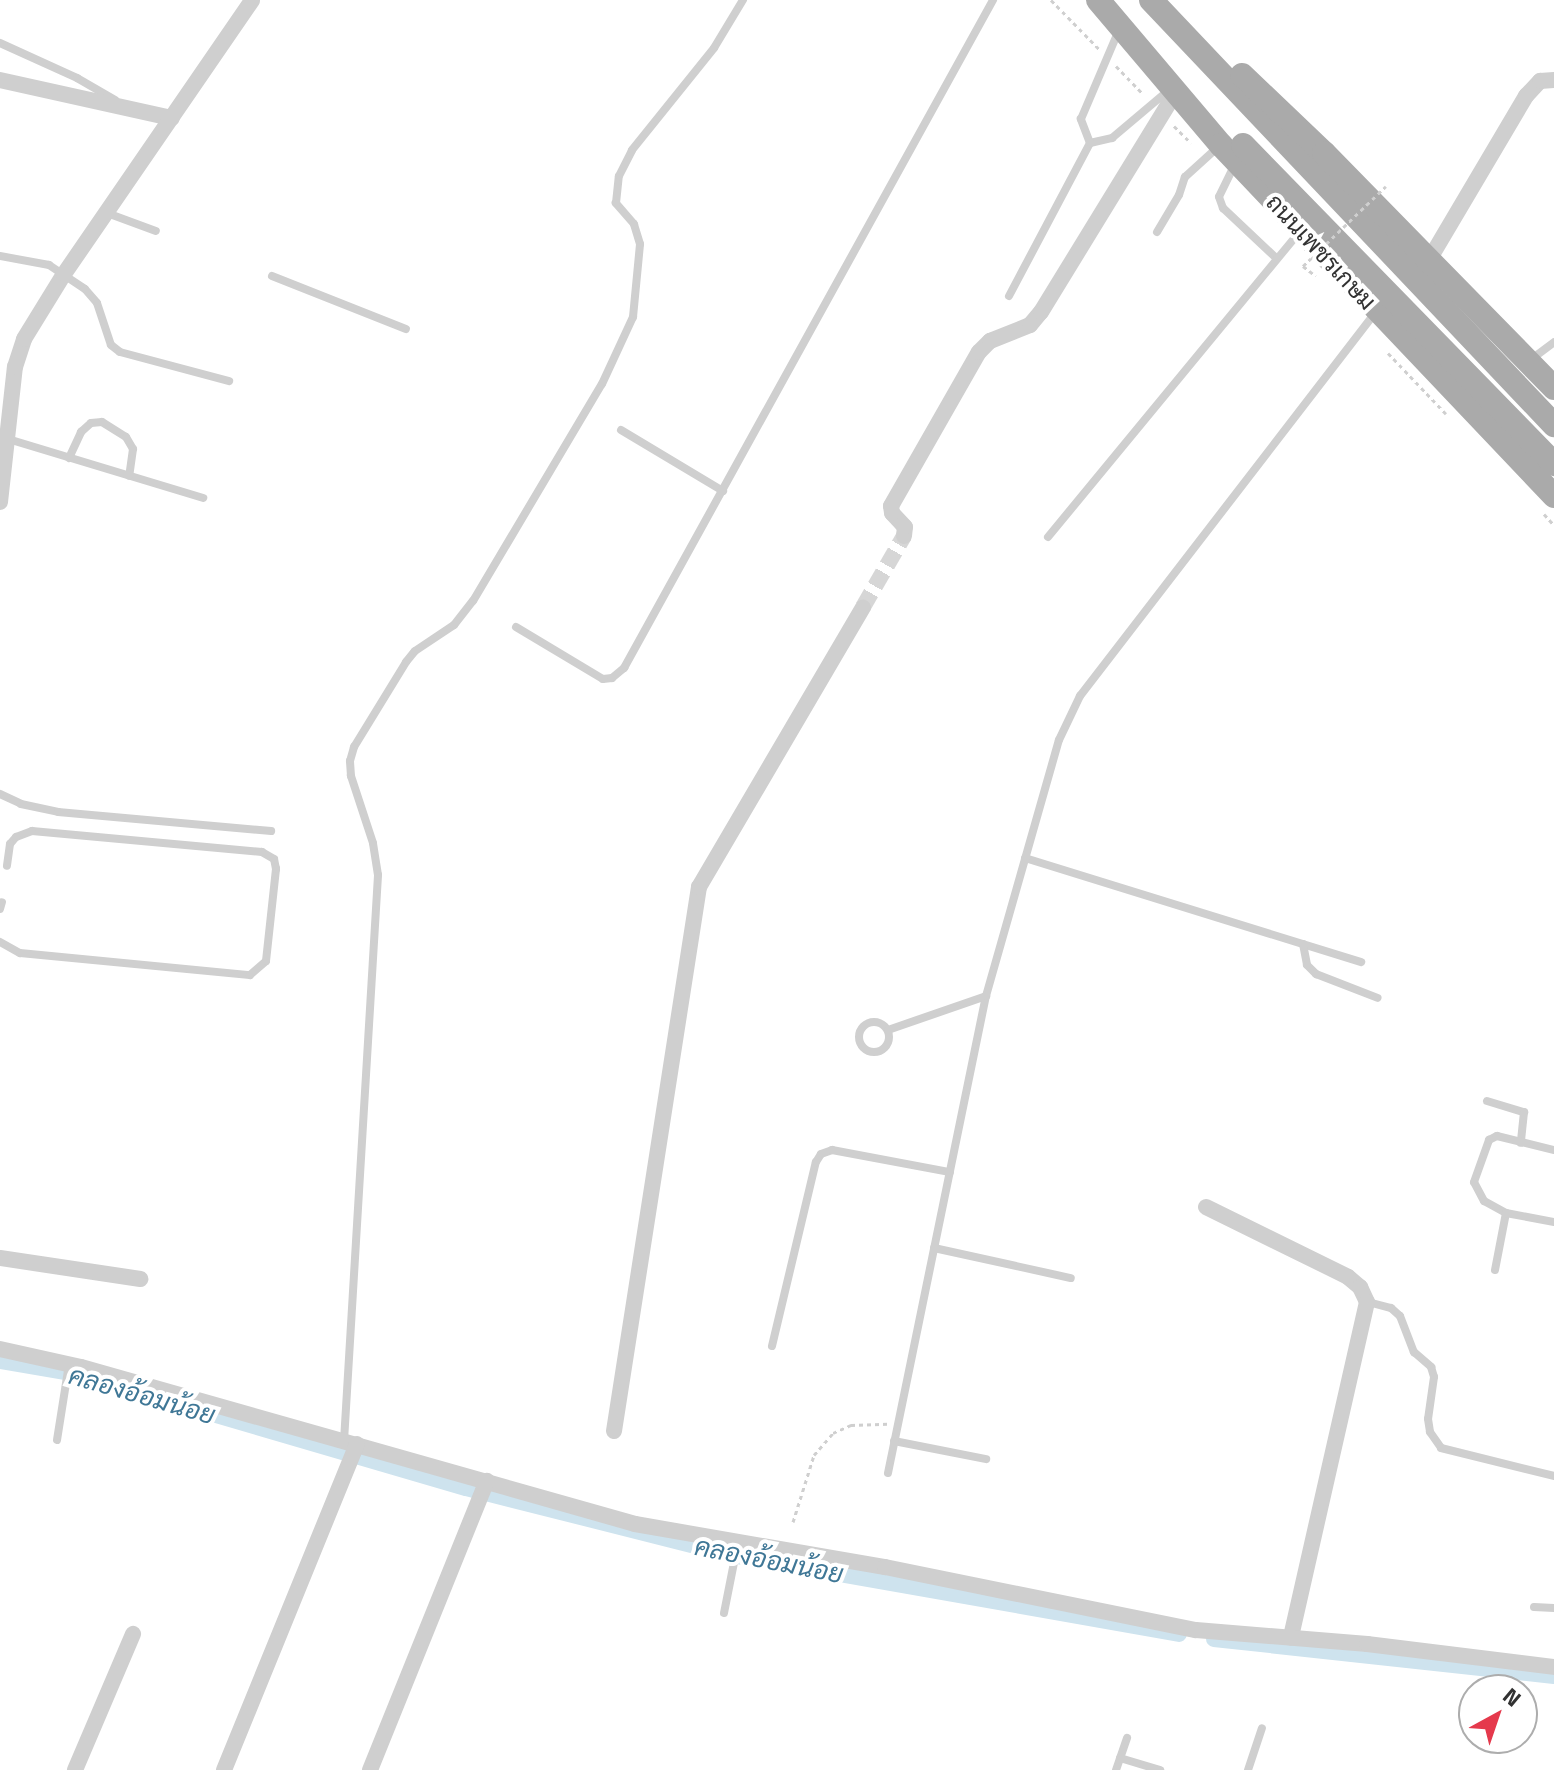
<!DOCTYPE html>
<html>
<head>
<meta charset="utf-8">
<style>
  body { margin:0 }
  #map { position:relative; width:1554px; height:1770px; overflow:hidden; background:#fff; font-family:"Titillium Web",Sarabun,sans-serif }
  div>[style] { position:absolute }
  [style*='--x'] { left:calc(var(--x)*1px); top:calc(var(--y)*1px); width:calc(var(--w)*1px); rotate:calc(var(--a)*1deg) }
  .canal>* { height:16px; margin:-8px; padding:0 8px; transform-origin:8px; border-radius:8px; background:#cee3ee }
  .street-tunnel>* { height:16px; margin-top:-8px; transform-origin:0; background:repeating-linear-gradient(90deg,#d6d6d6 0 16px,transparent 0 24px) }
  .path>* { height:3px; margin-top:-1.5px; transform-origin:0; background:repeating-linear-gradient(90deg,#cfcfcf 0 4px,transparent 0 8px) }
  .lane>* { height:8px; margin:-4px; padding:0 4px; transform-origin:4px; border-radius:4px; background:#cfcfcf }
  .lane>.ring { margin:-4px; padding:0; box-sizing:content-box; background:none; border:8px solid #cfcfcf; border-radius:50% }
  .street>* { height:16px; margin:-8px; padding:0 8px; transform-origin:8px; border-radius:8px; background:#cfcfcf }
  .primary>* { height:24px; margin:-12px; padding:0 12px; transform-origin:12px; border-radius:12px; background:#aaa }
  .path-bridge>* { height:3px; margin-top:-1.5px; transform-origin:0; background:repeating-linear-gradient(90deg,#cfcfcf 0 4px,transparent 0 8px) }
  span { translate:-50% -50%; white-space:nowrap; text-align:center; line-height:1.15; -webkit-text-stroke:8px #fff; paint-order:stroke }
  .street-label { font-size:24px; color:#323232 }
  .water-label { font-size:26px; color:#3f7796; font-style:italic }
  .north { position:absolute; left:1458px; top:1674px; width:80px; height:80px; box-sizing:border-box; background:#fff; border:2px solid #adadad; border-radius:50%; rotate:40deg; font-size:22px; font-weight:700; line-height:32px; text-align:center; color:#323232 }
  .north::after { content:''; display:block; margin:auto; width:28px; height:36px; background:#e5394c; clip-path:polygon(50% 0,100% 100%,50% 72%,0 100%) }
</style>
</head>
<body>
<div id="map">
  <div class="canal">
    <div style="--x:0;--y:1361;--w:77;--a:9.7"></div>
    <div style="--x:76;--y:1374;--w:406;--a:16.3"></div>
    <div style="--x:466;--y:1488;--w:268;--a:14.2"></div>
    <div style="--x:726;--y:1554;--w:460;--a:10"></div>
    <div style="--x:1214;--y:1639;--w:342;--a:6.2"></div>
  </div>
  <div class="street-tunnel">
    <div style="--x:863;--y:607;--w:82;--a:-60"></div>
  </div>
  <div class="path">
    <div style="--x:1051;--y:0;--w:69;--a:45.6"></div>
    <div style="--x:1116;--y:66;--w:40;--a:46"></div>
    <div style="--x:1174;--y:126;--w:24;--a:45"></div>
    <div style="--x:1303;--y:266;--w:16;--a:38"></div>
    <div style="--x:1388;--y:353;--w:84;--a:46.4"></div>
    <div style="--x:1544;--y:514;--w:15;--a:48"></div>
    <div style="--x:793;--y:1522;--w:70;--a:-72.6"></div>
    <div style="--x:814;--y:1455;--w:29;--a:-49"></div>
    <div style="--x:833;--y:1433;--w:20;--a:-24"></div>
    <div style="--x:851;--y:1425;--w:37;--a:-2"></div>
  </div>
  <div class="lane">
    <div style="--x:0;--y:43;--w:85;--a:24.4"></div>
    <div style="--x:77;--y:78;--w:44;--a:30.1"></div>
    <div style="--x:1090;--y:143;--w:23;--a:-13"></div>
    <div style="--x:1112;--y:138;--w:76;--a:-40.2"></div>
    <div style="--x:1234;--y:166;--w:34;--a:116"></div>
    <div style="--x:1219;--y:197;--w:12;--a:70"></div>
    <div style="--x:1223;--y:208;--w:71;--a:43.3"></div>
    <div style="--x:107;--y:213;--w:52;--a:20.2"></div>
    <div style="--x:1157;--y:232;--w:43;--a:-59.3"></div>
    <div style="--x:1179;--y:195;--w:19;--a:-72"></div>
    <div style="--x:1185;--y:177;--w:45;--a:-42.3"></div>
    <div style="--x:0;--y:256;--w:50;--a:10.4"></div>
    <div style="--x:49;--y:265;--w:43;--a:33.7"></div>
    <div style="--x:85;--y:289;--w:18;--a:49"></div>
    <div style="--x:97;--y:303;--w:44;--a:71.6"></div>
    <div style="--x:111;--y:345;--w:11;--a:38"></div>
    <div style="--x:120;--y:352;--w:113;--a:14.9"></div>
    <div style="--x:272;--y:276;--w:144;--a:21.6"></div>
    <div style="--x:1009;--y:296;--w:173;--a:-62.1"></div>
    <div style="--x:1090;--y:143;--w:26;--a:-111"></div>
    <div style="--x:1081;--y:119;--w:97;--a:-66.9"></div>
    <div style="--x:1529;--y:361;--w:31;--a:-37"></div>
    <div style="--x:621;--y:430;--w:119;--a:30.9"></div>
    <div style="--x:8;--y:439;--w:204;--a:16.8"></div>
    <div style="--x:69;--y:458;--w:29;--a:-65"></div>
    <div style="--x:81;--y:432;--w:13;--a:-42"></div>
    <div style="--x:91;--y:423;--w:11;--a:-5"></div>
    <div style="--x:102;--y:422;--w:28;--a:32"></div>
    <div style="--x:126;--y:437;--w:14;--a:60"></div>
    <div style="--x:133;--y:449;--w:27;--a:98"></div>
    <div style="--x:1048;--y:537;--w:396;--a:-50.5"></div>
    <div style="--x:516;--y:627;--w:101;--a:30.9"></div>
    <div style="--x:603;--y:679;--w:9;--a:-6"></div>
    <div style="--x:612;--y:678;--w:16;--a:-40"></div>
    <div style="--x:624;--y:668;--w:763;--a:-61.08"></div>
    <div style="--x:0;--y:794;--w:23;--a:25"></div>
    <div style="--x:21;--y:804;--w:38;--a:12"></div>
    <div style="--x:58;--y:812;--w:214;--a:5.1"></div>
    <div style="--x:1025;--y:858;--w:352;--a:17.2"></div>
    <div style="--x:0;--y:909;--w:7;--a:-74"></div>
    <div style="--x:0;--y:942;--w:23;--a:29"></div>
    <div style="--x:20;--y:953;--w:231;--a:5.5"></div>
    <div style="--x:250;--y:975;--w:21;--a:-41"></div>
    <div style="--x:266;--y:961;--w:93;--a:-83.8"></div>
    <div style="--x:276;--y:869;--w:10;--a:-101"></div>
    <div style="--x:274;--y:859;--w:14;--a:-150"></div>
    <div style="--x:262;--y:852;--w:231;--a:-174.8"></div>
    <div style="--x:32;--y:831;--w:17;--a:159"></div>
    <div style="--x:16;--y:837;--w:9;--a:131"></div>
    <div style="--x:10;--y:844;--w:22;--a:98"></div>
    <div style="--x:1303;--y:944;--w:21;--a:79"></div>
    <div style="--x:1307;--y:965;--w:13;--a:45"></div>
    <div style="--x:1316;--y:974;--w:66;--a:21.2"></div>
    <div class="ring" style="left:859px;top:1022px;width:22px;height:22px"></div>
    <div style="--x:888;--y:1030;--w:104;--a:-19.1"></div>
    <div style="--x:1487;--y:1101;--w:39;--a:17"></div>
    <div style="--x:1524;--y:1112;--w:31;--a:96"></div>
    <div style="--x:1506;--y:1213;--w:25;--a:-151"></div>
    <div style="--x:1484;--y:1201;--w:21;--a:-118"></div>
    <div style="--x:1474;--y:1182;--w:45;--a:-70.3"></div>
    <div style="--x:1489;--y:1140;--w:9;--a:-27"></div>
    <div style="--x:1497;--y:1136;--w:59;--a:13.8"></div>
    <div style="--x:934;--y:1248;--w:140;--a:12.4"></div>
    <div style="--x:1495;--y:1270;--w:58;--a:-79.1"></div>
    <div style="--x:1506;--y:1213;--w:49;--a:10.6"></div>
    <div style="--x:1368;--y:1302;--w:24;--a:15"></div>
    <div style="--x:1391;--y:1308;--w:12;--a:42"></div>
    <div style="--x:1400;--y:1316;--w:39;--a:69"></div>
    <div style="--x:1414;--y:1352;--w:23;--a:41"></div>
    <div style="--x:1431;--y:1367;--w:10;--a:73"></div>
    <div style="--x:1434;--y:1377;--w:42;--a:98.1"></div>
    <div style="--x:1428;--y:1419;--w:13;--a:81"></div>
    <div style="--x:1430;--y:1432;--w:19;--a:55"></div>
    <div style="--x:1441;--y:1448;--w:116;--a:13.9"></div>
    <div style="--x:772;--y:1346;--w:189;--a:-76.6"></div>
    <div style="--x:816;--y:1162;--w:9;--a:-58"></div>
    <div style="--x:821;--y:1154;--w:12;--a:-20"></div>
    <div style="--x:832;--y:1150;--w:120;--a:10.6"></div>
    <div style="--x:57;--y:1440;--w:77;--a:-81"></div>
    <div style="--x:344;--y:1441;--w:567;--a:-86.56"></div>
    <div style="--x:378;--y:875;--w:32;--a:-99"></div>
    <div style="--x:373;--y:843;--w:71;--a:-108.2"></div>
    <div style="--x:351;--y:776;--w:15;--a:-94"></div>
    <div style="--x:350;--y:761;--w:15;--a:-74"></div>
    <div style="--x:354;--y:747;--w:100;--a:-58.5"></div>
    <div style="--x:406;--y:662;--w:14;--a:-51"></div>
    <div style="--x:415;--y:651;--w:47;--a:-33.7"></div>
    <div style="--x:454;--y:625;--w:31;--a:-52"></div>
    <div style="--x:473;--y:601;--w:252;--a:-59.3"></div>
    <div style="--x:602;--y:384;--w:74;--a:-65.2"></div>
    <div style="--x:633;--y:317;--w:73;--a:-84.5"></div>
    <div style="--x:640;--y:244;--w:21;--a:-107"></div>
    <div style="--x:634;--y:224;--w:28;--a:-131"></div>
    <div style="--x:616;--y:203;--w:27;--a:-84"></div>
    <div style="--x:619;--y:176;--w:29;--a:-63"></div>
    <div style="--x:632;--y:150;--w:131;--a:-51.2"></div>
    <div style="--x:714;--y:48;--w:56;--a:-58.9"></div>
    <div style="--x:894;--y:1441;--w:94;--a:11.1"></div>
    <div style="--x:888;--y:1473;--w:487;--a:-78.4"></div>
    <div style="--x:986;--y:996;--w:266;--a:-74.1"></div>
    <div style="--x:1059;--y:740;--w:49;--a:-64.5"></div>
    <div style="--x:1080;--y:696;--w:485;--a:-52.4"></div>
    <div style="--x:1534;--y:1607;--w:20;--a:3"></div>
    <div style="--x:724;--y:1613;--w:72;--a:-78.8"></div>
    <div style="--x:1120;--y:1758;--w:42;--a:16.7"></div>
    <div style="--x:1116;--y:1770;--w:34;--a:-71"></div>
    <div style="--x:1248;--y:1770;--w:44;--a:-71.6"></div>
  </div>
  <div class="street">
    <div style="--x:0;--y:80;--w:176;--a:12.5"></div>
    <div style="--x:1429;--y:260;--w:191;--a:-59.4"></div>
    <div style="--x:1526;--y:96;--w:21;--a:-47"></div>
    <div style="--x:1540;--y:81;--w:14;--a:-4"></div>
    <div style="--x:0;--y:502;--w:136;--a:-83.7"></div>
    <div style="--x:15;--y:367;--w:29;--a:-72"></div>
    <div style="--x:24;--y:339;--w:76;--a:-58.4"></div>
    <div style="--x:64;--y:274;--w:332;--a:-55.5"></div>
    <div style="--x:904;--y:536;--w:9;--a:-84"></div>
    <div style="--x:905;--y:527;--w:19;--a:-133"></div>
    <div style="--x:892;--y:513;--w:7;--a:-98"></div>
    <div style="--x:891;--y:506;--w:177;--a:-60.3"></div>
    <div style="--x:979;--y:352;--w:16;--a:-45"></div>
    <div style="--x:990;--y:341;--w:43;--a:-21.8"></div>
    <div style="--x:1030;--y:325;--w:17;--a:-50"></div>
    <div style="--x:1041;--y:312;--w:257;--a:-58.5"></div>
    <div style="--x:1206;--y:1207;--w:158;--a:26.2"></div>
    <div style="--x:1348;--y:1277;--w:16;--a:40"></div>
    <div style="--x:1360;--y:1287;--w:17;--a:65"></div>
    <div style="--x:1367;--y:1302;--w:344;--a:102.8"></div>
    <div style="--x:0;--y:1258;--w:142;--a:8.5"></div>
    <div style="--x:0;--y:1349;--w:83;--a:12.5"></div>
    <div style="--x:81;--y:1367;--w:576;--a:15.82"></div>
    <div style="--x:635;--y:1524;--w:254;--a:9.8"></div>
    <div style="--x:885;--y:1567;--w:317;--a:11.5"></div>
    <div style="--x:1196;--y:1630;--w:172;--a:4.7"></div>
    <div style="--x:1367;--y:1644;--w:188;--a:7"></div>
    <div style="--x:614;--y:1431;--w:551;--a:-81.12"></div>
    <div style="--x:699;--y:887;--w:324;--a:-59.6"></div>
    <div style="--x:75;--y:1770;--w:148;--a:-66.9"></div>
    <div style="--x:224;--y:1770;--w:352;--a:-67.8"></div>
    <div style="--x:370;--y:1770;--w:312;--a:-68"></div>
  </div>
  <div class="primary">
    <div style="--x:1098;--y:0;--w:190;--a:49.7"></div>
    <div style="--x:1221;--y:145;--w:484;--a:46.5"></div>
    <div style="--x:1151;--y:0;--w:586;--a:46.52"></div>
    <div style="--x:1242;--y:75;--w:113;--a:43.6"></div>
    <div style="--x:1324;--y:153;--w:329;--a:45.6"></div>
    <div style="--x:1243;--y:145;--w:446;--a:45.7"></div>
  </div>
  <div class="path-bridge">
    <div style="--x:1303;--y:266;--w:115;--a:-43.9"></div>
  </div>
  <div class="street-label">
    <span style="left:1321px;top:252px;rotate:47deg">ถนนเพชรเกษม</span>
  </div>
  <div class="water-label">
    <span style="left:142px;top:1395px;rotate:16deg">คลองอ้อมน้อย</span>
    <span style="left:769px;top:1560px;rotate:11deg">คลองอ้อมน้อย</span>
  </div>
  <div class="north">N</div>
</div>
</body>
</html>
